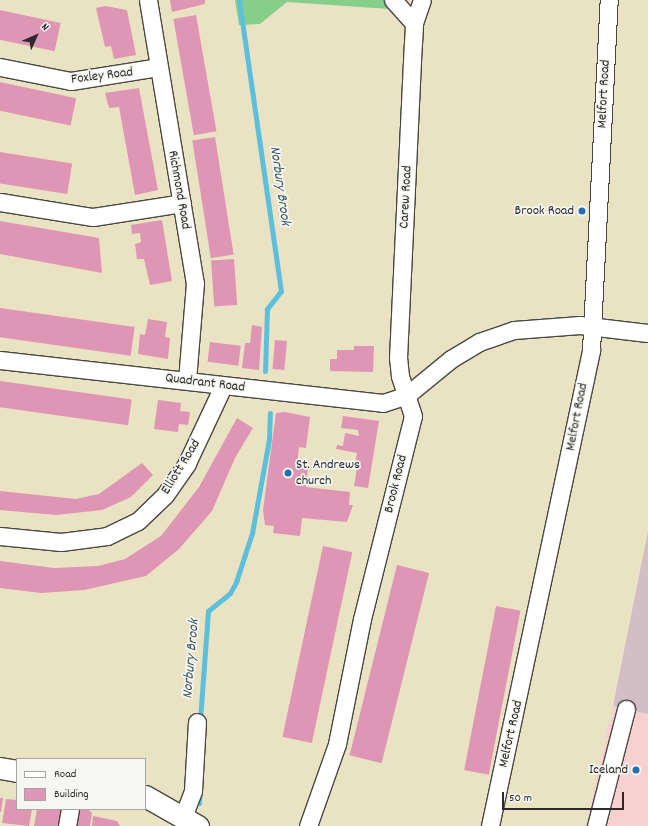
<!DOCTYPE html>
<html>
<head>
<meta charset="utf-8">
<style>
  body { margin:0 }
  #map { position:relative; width:648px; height:826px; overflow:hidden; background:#eae3c3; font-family:Dekko,sans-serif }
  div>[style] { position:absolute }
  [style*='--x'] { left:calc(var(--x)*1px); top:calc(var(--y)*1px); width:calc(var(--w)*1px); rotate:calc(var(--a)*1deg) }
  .built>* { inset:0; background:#f7d0cf }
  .industrial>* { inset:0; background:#d2bec5 }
  .green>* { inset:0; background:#87ce8a }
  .stream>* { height:5px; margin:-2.5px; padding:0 2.5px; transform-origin:2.5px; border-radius:2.5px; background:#5cbfdb }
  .building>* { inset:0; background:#df95b4; transform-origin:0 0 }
  .roads { filter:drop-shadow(1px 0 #484742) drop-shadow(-1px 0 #484742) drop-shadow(0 1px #484742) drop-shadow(0 -1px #484742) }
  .minor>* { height:17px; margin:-8.5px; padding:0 8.5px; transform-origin:8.5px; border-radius:8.5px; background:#fff }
  .major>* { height:21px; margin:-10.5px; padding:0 10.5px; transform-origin:10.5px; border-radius:10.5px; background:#fff }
  .dots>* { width:11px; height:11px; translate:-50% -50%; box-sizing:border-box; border:2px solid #f6f6f2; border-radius:50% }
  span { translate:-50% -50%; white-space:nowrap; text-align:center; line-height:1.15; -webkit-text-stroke:3.5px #f6f6f2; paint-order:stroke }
  .street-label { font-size:14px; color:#2b2b2b }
  .poi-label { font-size:14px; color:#2b2b2b }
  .right { translate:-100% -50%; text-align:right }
  .left { translate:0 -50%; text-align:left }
  .water-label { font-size:15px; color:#3a5760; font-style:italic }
  .legend { position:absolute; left:16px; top:758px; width:130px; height:52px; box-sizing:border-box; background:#f6f6f2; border:1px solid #a5a5a2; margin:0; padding:5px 7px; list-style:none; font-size:12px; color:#2b2b2b }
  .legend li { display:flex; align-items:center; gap:8px; height:20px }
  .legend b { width:20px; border:1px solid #a5a5a2 }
  .north { position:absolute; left:16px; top:16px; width:40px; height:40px; -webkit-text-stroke:3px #f6f6f2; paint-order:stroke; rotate:45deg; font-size:11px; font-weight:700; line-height:16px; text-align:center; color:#2b2b2b }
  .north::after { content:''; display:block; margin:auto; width:14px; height:18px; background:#2b2b2b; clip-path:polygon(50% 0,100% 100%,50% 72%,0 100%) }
  .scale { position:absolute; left:502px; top:792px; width:122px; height:18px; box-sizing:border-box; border:2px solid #2b2b2b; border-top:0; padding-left:5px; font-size:12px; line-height:14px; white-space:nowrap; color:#2b2b2b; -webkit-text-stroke:3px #f6f6f2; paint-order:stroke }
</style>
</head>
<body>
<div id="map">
  <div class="built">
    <div style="clip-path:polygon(613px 706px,648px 714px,648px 826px,586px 826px)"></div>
  </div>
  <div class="industrial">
    <div style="clip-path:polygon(648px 531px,648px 714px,613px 706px)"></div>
  </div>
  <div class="green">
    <div style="clip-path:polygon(235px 0,386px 0,390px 9px,287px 2px,260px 24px,239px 25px)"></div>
  </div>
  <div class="stream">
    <div style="--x:239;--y:0;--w:294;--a:81.8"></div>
    <div style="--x:281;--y:291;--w:23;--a:128"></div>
    <div style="--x:267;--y:309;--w:62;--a:91.8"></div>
    <div style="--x:200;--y:720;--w:109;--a:-85.8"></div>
    <div style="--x:208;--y:611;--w:28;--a:-39"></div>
    <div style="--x:230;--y:593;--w:13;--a:-61"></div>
    <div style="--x:236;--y:582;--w:52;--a:-71.9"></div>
    <div style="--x:252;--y:533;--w:96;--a:-79.7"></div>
    <div style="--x:269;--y:439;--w:26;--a:-88"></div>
    <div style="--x:199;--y:803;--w:51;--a:-86.6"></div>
  </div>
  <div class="building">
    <div style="clip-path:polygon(170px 0,205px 0,205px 4px,172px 12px)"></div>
    <div style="clip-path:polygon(105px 6px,127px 10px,136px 55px,114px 59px,111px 46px,105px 47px,96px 8px)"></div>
    <div style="left:0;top:10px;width:62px;height:29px;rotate:12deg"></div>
    <div style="left:196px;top:15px;width:118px;height:23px;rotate:80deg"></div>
    <div style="left:0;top:82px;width:78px;height:28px;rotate:12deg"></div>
    <div style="clip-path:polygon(139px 88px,158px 190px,135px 195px,119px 107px,109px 108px,105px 93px)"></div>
    <div style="left:215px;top:137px;width:119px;height:23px;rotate:81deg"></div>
    <div style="left:0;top:152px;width:73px;height:31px;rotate:9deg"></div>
    <div style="clip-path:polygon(162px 220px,172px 281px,150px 285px,144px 259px,137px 259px,135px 244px,141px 242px,140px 233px,132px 234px,131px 225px)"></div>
    <div style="clip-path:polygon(0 221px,99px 238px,102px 273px,0 254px)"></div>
    <div style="left:234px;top:259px;width:46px;height:23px;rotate:86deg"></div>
    <div style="left:0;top:308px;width:136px;height:29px;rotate:8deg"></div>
    <div style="clip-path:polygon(148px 319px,167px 322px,165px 337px,170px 338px,168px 359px,138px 354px,140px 334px,145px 335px)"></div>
    <div style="clip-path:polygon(252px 325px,262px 327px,259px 370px,242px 368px,245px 343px,250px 343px)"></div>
    <div style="left:275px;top:340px;width:12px;height:29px;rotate:5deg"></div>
    <div style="left:210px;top:342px;width:31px;height:20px;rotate:7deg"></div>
    <div style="clip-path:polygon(354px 346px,374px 346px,373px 372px,330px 371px,330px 359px,337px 359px,337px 350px,354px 350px)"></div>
    <div style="left:0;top:381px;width:133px;height:26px;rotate:8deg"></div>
    <div style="clip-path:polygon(158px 400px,181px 403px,180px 411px,190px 412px,188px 425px,179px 424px,178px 432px,154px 429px)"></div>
    <div style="clip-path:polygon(285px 412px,310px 417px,306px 448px,299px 447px,297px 465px,308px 466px,306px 487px,350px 492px,349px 505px,353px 505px,347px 522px,302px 518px,300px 536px,273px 533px,274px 526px,265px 525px,263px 510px,276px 413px)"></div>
    <div style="clip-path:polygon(343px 416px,379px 421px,368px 488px,354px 486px,357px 468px,340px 465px,355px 465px,357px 453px,336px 449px,337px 445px,343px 446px,345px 433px,359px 436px,358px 430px,341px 428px)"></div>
    <div style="clip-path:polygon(237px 418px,253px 428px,235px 458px,212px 511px,179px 549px,146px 576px,84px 590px,41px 593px,0 588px,0 561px,54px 568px,98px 566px,125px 559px,161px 536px,199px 487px)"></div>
    <div style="clip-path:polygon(142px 463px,153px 475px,131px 497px,102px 510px,56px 515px,0 510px,0 491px,76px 499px,99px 494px)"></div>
    <div style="left:323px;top:546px;width:30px;height:195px;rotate:12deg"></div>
    <div style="left:397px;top:565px;width:33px;height:196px;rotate:14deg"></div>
    <div style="left:496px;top:606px;width:25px;height:167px;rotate:11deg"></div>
    <div style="clip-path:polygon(0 798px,3px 798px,1px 812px,0 812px)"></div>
    <div style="clip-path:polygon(6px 799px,17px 800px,17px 809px,32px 809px,29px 826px,2px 823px)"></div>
    <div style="clip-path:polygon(37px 809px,66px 809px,63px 826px,34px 826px)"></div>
    <div style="clip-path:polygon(74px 809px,88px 809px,92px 813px,90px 826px,71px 826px)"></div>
    <div style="clip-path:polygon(93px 816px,117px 821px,120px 826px,92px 826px)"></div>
  </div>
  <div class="roads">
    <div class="minor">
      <div style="--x:148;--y:0;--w:287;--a:80.6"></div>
      <div style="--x:195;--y:283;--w:97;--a:94.7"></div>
      <div style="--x:393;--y:0;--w:31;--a:48"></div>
      <div style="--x:0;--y:67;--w:72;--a:11.2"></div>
      <div style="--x:71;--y:81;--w:88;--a:-9.1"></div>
      <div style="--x:0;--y:202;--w:94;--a:9.2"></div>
      <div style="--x:93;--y:217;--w:90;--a:-8.9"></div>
      <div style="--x:0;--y:360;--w:385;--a:6.4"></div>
      <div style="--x:383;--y:403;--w:25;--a:-18"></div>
      <div style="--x:407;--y:395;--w:57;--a:-39.3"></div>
      <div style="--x:451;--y:359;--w:33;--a:-31"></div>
      <div style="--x:479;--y:342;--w:37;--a:-19"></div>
      <div style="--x:514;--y:330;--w:66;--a:-4.3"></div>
      <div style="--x:580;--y:325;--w:68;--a:6.7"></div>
      <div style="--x:0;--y:536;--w:61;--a:5.6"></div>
      <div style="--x:61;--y:542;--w:46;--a:-7.4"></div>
      <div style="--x:107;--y:536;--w:34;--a:-26"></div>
      <div style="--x:138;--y:521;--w:37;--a:-44"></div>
      <div style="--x:165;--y:495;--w:39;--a:-55"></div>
      <div style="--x:187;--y:463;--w:85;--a:-64.9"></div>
      <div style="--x:183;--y:817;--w:28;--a:-69"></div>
      <div style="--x:193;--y:791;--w:69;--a:-86.7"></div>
      <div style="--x:67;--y:826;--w:17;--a:-80"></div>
      <div style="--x:308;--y:826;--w:87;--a:-70.5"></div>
      <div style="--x:337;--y:744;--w:127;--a:-78.7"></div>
      <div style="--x:362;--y:619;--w:209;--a:-75.9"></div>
      <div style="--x:413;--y:416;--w:42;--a:-108"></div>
      <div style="--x:400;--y:376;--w:18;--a:-96"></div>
      <div style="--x:398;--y:358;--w:314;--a:-87.3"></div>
      <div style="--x:413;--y:44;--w:21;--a:-87"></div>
      <div style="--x:414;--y:23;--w:24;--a:-71"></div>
      <div style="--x:490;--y:826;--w:487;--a:-78"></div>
      <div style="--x:591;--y:350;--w:350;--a:-87.1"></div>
      <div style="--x:596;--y:826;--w:121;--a:-75.6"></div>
    </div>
    <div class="major">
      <div style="--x:0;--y:768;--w:17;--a:10"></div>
      <div style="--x:145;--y:796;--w:61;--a:29.5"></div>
    </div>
  </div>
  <div class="dots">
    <div style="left:582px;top:211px;background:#1f6fb2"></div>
    <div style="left:288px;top:473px;background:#1f6fb2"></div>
    <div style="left:636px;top:770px;background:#1f6fb2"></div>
  </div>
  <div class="street-label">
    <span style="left:102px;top:76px;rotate:-7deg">Foxley Road</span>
    <span style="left:604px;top:94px;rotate:-87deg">Melfort Road</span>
    <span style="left:179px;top:190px;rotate:80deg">Richmond Road</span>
    <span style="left:406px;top:197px;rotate:-87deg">Carew Road</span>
    <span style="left:205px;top:383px;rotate:7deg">Quadrant Road</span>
    <span style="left:577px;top:417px;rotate:-79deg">Melfort Road</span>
    <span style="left:181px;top:467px;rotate:-58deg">Elliott Road</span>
    <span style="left:396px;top:484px;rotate:-76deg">Brook Road</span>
    <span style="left:511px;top:734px;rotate:-77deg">Melfort Road</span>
  </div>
  <div class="poi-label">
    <span class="right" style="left:574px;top:211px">Brook Road</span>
    <span class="left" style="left:296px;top:473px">St. Andrews<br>church</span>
    <span class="right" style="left:628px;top:770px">Iceland</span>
  </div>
  <div class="water-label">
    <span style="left:279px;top:186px;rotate:82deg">Norbury Brook</span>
    <span style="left:192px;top:659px;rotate:-85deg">Norbury Brook</span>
  </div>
  <ul class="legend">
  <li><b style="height:5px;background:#fff"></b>Road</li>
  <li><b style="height:11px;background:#df95b4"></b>Building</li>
  </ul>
  <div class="north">N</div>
  <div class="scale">50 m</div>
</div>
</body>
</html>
